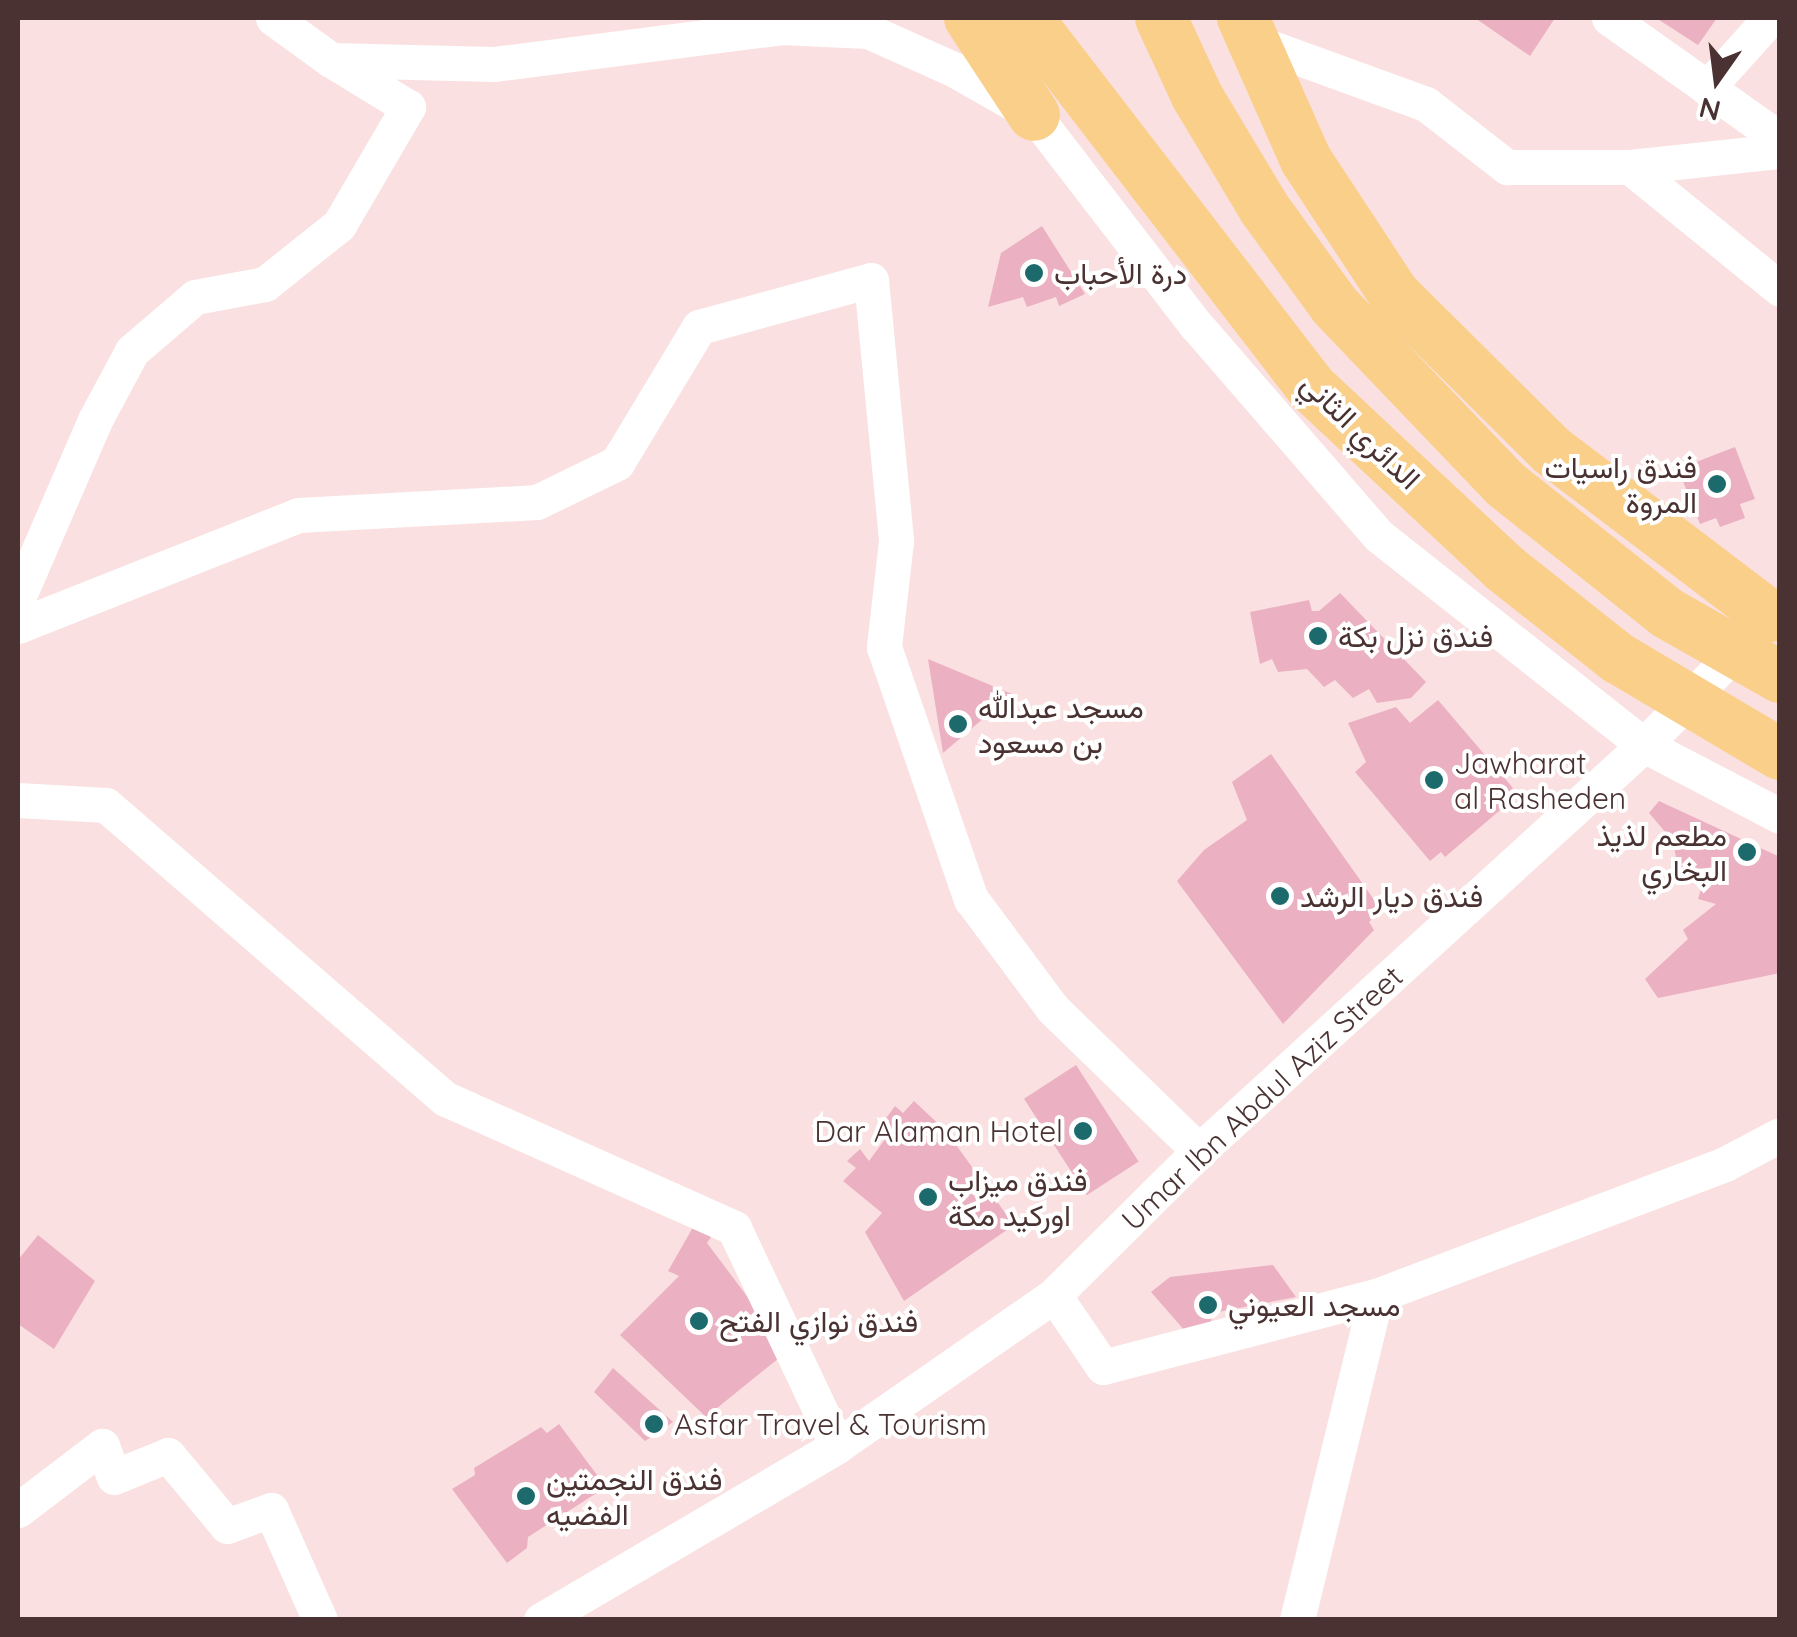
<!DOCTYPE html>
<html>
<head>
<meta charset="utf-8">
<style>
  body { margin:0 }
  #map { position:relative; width:1797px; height:1637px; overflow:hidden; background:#fae0e0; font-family:Quicksand,Vazirmatn,sans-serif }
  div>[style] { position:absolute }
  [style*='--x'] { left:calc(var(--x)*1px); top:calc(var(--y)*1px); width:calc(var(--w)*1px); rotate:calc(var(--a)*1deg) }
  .building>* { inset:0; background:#ebb1c2; transform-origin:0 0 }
  .minor>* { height:35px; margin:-17.5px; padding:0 17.5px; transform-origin:17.5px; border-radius:17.5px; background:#fff }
  .highway>* { height:52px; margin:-26px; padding:0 26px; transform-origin:26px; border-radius:26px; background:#f9cf8a }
  .dots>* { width:28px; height:28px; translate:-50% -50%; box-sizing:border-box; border:5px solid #fff; border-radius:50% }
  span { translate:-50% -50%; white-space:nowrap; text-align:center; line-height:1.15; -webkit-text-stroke:8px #fff; paint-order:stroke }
  .poi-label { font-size:30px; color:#4a3232 }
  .left { translate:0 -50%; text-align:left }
  .right { translate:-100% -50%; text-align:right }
  .street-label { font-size:30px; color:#4a3232 }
  .frame { position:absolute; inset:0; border:20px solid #4a3232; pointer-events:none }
  .north { position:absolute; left:1667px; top:30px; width:100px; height:100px; -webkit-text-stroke:8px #fff; paint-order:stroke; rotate:194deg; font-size:28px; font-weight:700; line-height:40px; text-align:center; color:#4a3232 }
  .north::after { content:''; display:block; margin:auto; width:35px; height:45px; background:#4a3232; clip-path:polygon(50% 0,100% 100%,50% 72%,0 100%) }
</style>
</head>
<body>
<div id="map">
  <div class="building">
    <div style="clip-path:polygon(1475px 18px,1555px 18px,1530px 56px)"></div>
    <div style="clip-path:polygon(1656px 18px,1717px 18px,1698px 45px)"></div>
    <div style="clip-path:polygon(1042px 226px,1085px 294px,1059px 306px,1056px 297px,1027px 307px,1023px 297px,988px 307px,1001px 253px)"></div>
    <div style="clip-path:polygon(1735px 447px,1755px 499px,1740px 504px,1745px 518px,1720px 527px,1716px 518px,1700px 524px,1678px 469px)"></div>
    <div style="clip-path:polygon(1340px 593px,1426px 682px,1411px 698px,1377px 703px,1369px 689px,1353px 698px,1335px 680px,1324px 687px,1307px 669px,1278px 672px,1272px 659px,1260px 664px,1250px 612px,1309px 600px,1312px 611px,1319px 611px)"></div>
    <div style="clip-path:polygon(928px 659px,1012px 694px,943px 753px)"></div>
    <div style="clip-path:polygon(1438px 700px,1513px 788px,1499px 800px,1505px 806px,1445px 857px,1441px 852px,1430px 861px,1355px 772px,1366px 762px,1348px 723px,1396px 707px,1410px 723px)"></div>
    <div style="clip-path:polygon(1271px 754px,1382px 911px,1369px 922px,1374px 930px,1283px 1024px,1177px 881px,1204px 850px,1247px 820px,1232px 782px)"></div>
    <div style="clip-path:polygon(1659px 801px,1780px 857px,1780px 973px,1658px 998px,1645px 979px,1688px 939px,1683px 930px,1716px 904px,1698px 899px,1702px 886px,1680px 880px,1673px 841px,1649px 813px)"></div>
    <div style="left:1076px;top:1065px;width:115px;height:62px;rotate:57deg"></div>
    <div style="clip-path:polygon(914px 1101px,946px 1131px,1014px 1225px,904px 1301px,865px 1232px,882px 1213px,843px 1181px,856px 1168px,847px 1161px,860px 1149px,869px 1161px,891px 1131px,884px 1121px,895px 1106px,903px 1113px)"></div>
    <div style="clip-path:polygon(696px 1222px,713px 1234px,707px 1243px,774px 1332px,779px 1358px,706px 1417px,620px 1335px,679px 1276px,668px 1271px)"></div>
    <div style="clip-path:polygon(38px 1235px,95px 1281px,54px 1349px,18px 1324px,18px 1260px)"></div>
    <div style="clip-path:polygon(1273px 1265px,1296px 1297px,1213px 1313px,1210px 1326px,1185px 1331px,1151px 1292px,1170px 1277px)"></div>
    <div style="clip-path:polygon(613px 1368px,673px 1422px,645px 1441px,594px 1392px)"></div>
    <div style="clip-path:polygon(559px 1424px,606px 1487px,528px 1537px,527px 1548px,507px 1563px,452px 1489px,475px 1475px,474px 1468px,541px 1427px,547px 1433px)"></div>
  </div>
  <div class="minor">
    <div style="--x:273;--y:18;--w:72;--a:35.9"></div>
    <div style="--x:331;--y:60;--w:163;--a:1.4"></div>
    <div style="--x:494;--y:64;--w:289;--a:-7.3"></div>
    <div style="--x:781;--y:27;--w:87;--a:2.6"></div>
    <div style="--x:868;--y:31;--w:95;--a:24.1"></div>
    <div style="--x:955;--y:70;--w:91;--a:29.7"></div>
    <div style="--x:1034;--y:115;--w:265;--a:52.4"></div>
    <div style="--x:1196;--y:325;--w:279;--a:49.1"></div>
    <div style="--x:1379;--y:536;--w:337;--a:38.3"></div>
    <div style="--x:1644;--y:745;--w:153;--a:27.6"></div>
    <div style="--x:1609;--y:18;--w:209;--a:35.3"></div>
    <div style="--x:1253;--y:41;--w:184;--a:20"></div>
    <div style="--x:1426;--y:104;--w:103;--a:37.9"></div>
    <div style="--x:1507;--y:167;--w:123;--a:0"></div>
    <div style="--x:1630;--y:167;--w:151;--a:-6.1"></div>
    <div style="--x:1707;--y:88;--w:94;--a:-48"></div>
    <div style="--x:1630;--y:167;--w:193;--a:39.1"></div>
    <div style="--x:18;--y:598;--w:194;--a:-66.6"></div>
    <div style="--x:95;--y:420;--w:78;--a:-61.8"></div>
    <div style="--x:132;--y:351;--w:83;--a:-40.6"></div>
    <div style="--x:195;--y:297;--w:71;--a:-10.5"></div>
    <div style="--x:265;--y:284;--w:95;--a:-38.6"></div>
    <div style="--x:339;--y:225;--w:137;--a:-59.7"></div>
    <div style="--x:408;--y:107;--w:90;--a:-148.6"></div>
    <div style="--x:18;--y:626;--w:301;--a:-21.6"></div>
    <div style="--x:298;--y:515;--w:239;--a:-3.1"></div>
    <div style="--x:537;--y:502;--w:89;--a:-26"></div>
    <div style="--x:617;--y:463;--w:159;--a:-58.9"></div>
    <div style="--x:699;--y:327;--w:178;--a:-15.3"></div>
    <div style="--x:871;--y:280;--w:262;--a:84.5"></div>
    <div style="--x:896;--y:541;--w:107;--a:96.5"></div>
    <div style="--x:884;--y:647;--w:267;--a:71"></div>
    <div style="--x:971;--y:899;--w:137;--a:53.3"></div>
    <div style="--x:1053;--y:1009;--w:204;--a:44.2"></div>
    <div style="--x:18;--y:800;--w:88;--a:3.3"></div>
    <div style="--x:106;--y:805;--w:449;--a:40.9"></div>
    <div style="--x:446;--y:1099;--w:316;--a:24.1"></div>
    <div style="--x:734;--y:1228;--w:241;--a:64.7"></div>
    <div style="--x:1054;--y:1295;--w:87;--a:55.8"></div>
    <div style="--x:1103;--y:1367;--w:282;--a:-14.6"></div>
    <div style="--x:1376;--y:1296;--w:373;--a:-20.7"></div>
    <div style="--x:1725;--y:1164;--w:62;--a:-27.8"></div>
    <div style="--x:18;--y:1510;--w:106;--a:-37.3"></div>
    <div style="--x:102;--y:1446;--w:33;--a:69"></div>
    <div style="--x:114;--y:1477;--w:58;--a:-22.2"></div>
    <div style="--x:168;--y:1455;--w:92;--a:50.3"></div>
    <div style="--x:227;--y:1526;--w:47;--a:-20"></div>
    <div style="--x:271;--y:1510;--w:120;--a:66"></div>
    <div style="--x:541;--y:1620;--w:343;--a:-30.4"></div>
    <div style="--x:837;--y:1446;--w:264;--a:-34.8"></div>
    <div style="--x:1054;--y:1295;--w:204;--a:-44.8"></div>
    <div style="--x:1199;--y:1151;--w:602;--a:-42.38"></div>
    <div style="--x:1644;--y:745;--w:150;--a:-45.5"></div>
    <div style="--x:1297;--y:1620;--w:333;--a:-76.3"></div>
  </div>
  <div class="highway">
    <div style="--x:970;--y:18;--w:116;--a:56.6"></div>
    <div style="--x:1027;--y:18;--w:467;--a:52.4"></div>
    <div style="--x:1312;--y:388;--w:262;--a:43.1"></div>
    <div style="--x:1503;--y:567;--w:147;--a:38.4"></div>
    <div style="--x:1618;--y:658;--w:188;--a:30.7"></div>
    <div style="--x:1161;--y:18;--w:86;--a:65.2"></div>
    <div style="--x:1197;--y:96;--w:131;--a:59.1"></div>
    <div style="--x:1264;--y:208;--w:121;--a:54.1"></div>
    <div style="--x:1335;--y:306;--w:246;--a:46.3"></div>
    <div style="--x:1505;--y:484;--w:207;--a:38.5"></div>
    <div style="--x:1667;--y:613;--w:130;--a:29.5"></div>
    <div style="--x:1243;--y:18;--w:155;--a:66.1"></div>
    <div style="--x:1306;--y:160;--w:160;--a:56.7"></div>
    <div style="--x:1394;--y:294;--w:221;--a:44.8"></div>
    <div style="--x:1551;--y:450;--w:275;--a:37.2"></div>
  </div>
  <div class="dots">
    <div style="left:1034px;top:273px;background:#1d6a6d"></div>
    <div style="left:1717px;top:484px;background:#1d6a6d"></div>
    <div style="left:1318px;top:636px;background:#1d6a6d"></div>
    <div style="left:958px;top:724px;background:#1d6a6d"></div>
    <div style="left:1434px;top:780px;background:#1d6a6d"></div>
    <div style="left:1747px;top:852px;background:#1d6a6d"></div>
    <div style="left:1280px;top:896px;background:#1d6a6d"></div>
    <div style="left:1083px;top:1131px;background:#1d6a6d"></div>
    <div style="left:928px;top:1197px;background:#1d6a6d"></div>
    <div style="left:1208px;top:1305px;background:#1d6a6d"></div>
    <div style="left:699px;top:1321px;background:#1d6a6d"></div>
    <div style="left:654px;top:1424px;background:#1d6a6d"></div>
    <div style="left:526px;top:1496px;background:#1d6a6d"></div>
  </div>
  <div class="poi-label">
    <span class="left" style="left:1054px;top:273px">درة الأحباب</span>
    <span class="right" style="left:1697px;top:484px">فندق راسيات<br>المروة</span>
    <span class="left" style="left:1338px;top:636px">فندق نزل بكة</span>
    <span class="left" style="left:978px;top:724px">مسجد عبدالله<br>بن مسعود</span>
    <span class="left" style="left:1454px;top:780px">Jawharat<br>al Rasheden</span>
    <span class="right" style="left:1727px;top:852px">مطعم لذيذ<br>البخاري</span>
    <span class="left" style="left:1300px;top:896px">فندق ديار الرشد</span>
    <span class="right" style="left:1063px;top:1131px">Dar Alaman Hotel</span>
    <span class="left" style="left:948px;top:1197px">فندق ميزاب<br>اوركيد مكة</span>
    <span class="left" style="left:1228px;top:1305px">مسجد العيوني</span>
    <span class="left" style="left:719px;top:1321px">فندق نوازي الفتح</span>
    <span class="left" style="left:674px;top:1424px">Asfar Travel &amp; Tourism</span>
    <span class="left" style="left:546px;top:1496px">فندق النجمتين<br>الفضيه</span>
  </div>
  <div class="street-label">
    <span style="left:1361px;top:431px;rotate:44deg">الدائري الثاني</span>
    <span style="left:1262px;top:1098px;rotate:-43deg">Umar Ibn Abdul Aziz Street</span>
  </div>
  <div class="frame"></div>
  <div class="north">N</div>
</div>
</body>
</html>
